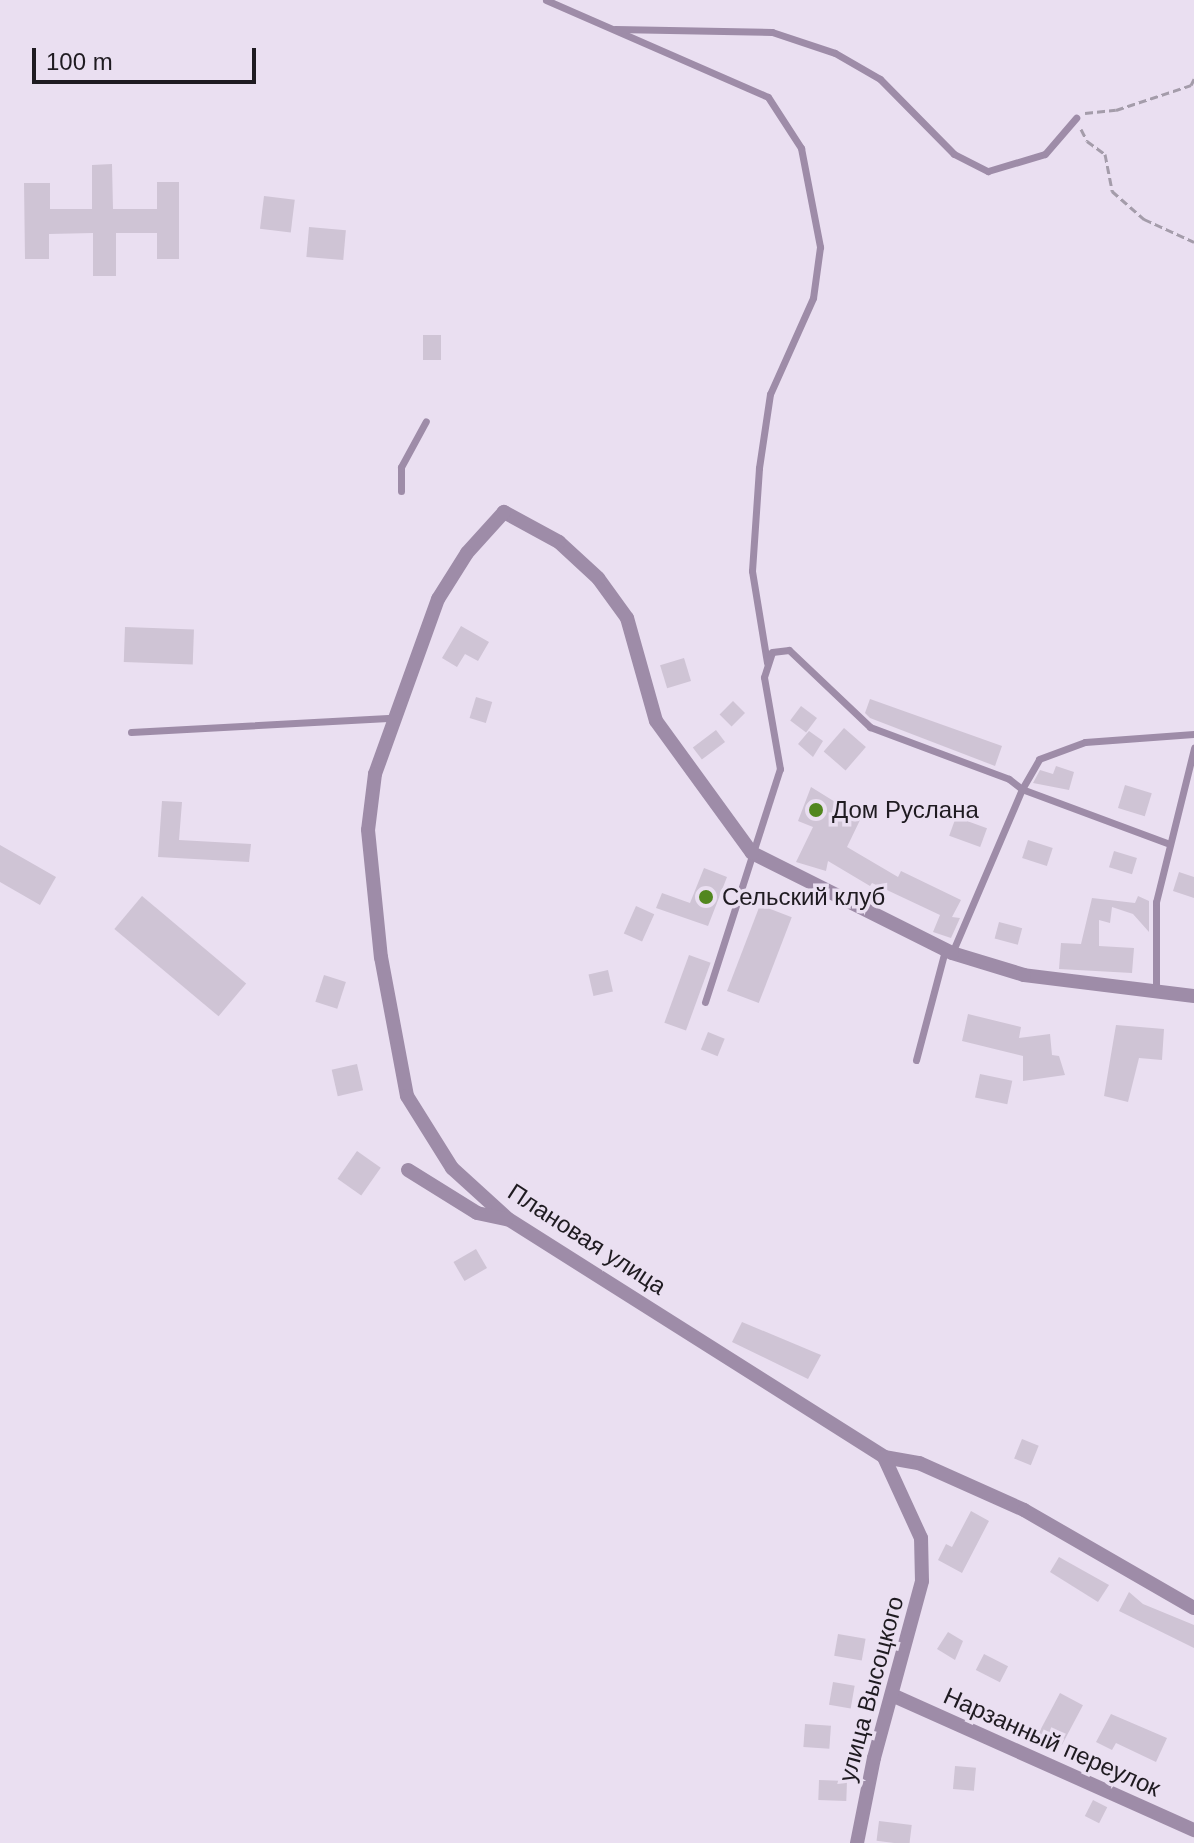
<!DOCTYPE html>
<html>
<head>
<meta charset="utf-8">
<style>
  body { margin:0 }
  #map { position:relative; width:1194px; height:1843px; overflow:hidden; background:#eadff1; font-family:Arial,sans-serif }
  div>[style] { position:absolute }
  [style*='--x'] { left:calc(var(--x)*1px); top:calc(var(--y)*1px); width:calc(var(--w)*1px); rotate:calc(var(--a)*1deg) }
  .building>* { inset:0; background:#cfc4d5; transform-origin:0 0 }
  .path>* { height:3px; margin-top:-1.5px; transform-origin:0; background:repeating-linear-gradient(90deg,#a49caa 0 8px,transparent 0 12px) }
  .lane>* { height:7px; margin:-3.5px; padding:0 3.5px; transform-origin:3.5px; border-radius:3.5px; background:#9e8ca8 }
  .street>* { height:14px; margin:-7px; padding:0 7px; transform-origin:7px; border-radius:7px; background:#9e8ca8 }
  .dots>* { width:22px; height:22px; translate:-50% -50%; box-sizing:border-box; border:4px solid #eadff1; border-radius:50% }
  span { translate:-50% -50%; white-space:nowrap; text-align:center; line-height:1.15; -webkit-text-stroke:7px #eadff1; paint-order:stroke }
  .poi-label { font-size:24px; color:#1f1b21 }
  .left { translate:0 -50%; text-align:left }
  .street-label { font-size:24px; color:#1f1b21 }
  .scale { position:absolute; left:32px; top:48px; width:224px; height:36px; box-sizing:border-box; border:4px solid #1f1b21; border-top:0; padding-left:10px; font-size:24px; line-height:28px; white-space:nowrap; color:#1f1b21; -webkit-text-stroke:6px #eadff1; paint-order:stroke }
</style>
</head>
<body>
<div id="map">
  <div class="building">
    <div style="clip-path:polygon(112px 164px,113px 209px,157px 209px,157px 182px,179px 182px,179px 259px,157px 259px,157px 233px,116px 233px,116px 276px,93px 276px,93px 233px,49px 234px,49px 259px,25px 259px,24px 183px,50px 183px,50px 209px,92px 209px,92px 165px)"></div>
    <div style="left:264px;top:196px;width:31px;height:33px;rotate:7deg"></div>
    <div style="left:309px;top:227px;width:37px;height:30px;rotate:5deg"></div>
    <div style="left:423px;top:335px;width:18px;height:25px"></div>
    <div style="clip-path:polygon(461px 626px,489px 642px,478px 661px,465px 654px,457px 667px,442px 658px)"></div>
    <div style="left:125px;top:627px;width:69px;height:35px;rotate:2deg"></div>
    <div style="left:684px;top:658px;width:24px;height:25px;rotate:73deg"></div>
    <div style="left:476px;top:697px;width:17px;height:22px;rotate:17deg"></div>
    <div style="clip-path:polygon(870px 699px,1002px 746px,995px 766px,870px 718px,865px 713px)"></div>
    <div style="left:733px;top:701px;width:17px;height:19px;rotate:45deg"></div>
    <div style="left:801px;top:706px;width:20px;height:18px;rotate:37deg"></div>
    <div style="left:844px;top:728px;width:29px;height:31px;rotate:41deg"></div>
    <div style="left:716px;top:730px;width:15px;height:29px;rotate:53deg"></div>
    <div style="clip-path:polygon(809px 731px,823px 741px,813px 757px,798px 744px)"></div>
    <div style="clip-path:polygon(1056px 766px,1074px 772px,1069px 790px,1033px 783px,1040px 770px,1053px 774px)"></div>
    <div style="left:1125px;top:785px;width:28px;height:24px;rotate:17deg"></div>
    <div style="clip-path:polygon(811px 787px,861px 818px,847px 847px,898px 877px,901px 871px,961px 900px,952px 917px,960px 918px,951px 938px,933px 932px,940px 915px,872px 883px,870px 886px,828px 861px,826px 871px,796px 862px,813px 827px,798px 821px)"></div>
    <div style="clip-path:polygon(162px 801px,182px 802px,179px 840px,251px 844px,249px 862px,158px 857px)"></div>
    <div style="left:956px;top:817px;width:33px;height:20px;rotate:20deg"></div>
    <div style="left:1028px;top:840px;width:26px;height:19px;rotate:18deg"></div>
    <div style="clip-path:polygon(0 845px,56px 877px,40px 905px,0 882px)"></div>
    <div style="left:1114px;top:851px;width:24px;height:17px;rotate:17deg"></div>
    <div style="clip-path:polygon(704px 868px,727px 877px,708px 926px,656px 908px,662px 893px,690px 903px)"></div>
    <div style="clip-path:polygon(1179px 872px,1194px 877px,1194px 898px,1173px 891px)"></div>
    <div style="left:142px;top:896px;width:136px;height:43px;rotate:40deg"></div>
    <div style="clip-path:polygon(1138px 896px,1149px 901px,1149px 932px,1133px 914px,1112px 907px,1110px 923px,1099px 920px,1099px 946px,1134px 948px,1132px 973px,1059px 969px,1061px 943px,1081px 944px,1092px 898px,1135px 903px)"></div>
    <div style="left:760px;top:905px;width:34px;height:92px;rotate:21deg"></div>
    <div style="left:636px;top:906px;width:20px;height:30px;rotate:24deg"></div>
    <div style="left:999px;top:922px;width:24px;height:17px;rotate:15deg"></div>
    <div style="left:689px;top:955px;width:23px;height:72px;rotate:20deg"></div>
    <div style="left:608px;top:970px;width:22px;height:20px;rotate:77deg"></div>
    <div style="left:324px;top:975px;width:23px;height:28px;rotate:18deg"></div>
    <div style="clip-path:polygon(968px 1014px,1021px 1027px,1019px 1038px,1050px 1034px,1052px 1055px,1059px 1056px,1065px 1075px,1023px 1081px,1023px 1056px,962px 1041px)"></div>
    <div style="clip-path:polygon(1116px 1025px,1164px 1029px,1162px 1060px,1139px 1058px,1128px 1102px,1104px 1096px)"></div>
    <div style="left:708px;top:1032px;width:18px;height:19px;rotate:22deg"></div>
    <div style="left:357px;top:1064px;width:27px;height:26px;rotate:77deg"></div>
    <div style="left:980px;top:1074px;width:33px;height:24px;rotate:12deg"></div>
    <div style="left:357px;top:1151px;width:29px;height:34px;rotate:35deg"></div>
    <div style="left:476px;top:1249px;width:22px;height:26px;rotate:60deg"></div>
    <div style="clip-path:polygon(742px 1322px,821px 1355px,808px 1379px,732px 1342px)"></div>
    <div style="left:1022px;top:1439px;width:18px;height:21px;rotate:22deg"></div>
    <div style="clip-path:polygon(971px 1511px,989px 1521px,962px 1573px,938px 1560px,946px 1544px,952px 1547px)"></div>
    <div style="clip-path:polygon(1059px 1557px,1109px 1585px,1098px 1602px,1050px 1572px)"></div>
    <div style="clip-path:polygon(1129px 1592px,1143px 1604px,1194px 1625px,1194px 1648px,1119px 1611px)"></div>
    <div style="clip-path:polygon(948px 1632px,963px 1641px,955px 1660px,937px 1649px)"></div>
    <div style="left:838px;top:1634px;width:28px;height:22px;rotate:10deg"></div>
    <div style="left:984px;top:1654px;width:27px;height:18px;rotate:27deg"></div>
    <div style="left:833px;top:1682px;width:22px;height:23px;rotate:10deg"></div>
    <div style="left:1060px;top:1693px;width:26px;height:45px;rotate:28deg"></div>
    <div style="clip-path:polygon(1111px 1714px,1167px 1738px,1156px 1762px,1116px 1743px,1112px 1750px,1096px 1742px)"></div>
    <div style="left:805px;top:1724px;width:26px;height:23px;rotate:4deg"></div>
    <div style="left:955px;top:1766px;width:21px;height:23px;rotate:5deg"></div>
    <div style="left:819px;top:1780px;width:28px;height:20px;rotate:2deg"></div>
    <div style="left:1093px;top:1800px;width:16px;height:18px;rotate:27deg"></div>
    <div style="left:879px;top:1821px;width:33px;height:20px;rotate:7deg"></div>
  </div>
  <div class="path">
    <div style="--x:1085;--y:113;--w:31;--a:-6"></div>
    <div style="--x:1116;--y:110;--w:79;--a:-18.4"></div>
    <div style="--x:1191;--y:85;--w:7;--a:-63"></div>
    <div style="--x:1081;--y:129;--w:13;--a:63"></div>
    <div style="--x:1087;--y:141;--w:22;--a:36"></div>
    <div style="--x:1105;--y:154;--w:38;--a:79"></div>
    <div style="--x:1112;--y:191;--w:43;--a:41.2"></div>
    <div style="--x:1144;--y:219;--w:55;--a:24.7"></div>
  </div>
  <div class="lane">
    <div style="--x:546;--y:0;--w:242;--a:23.6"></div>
    <div style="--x:768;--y:97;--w:61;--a:57.1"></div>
    <div style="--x:801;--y:148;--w:101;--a:79.1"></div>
    <div style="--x:820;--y:247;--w:51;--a:97.8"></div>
    <div style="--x:813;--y:298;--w:105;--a:114.1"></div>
    <div style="--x:770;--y:394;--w:75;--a:98.5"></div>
    <div style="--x:759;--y:468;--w:103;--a:93.9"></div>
    <div style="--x:752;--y:571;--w:93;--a:80.7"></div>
    <div style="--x:615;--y:29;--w:157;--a:1.1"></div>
    <div style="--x:772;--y:32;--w:66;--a:18.4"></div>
    <div style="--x:835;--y:53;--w:52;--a:30"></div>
    <div style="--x:880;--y:79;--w:105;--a:45.4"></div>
    <div style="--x:954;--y:154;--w:38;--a:27"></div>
    <div style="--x:988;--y:171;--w:59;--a:-16.6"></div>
    <div style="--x:1045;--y:154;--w:48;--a:-49.3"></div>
    <div style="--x:401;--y:491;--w:24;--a:-90"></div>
    <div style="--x:401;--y:467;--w:52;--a:-61.5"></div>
    <div style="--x:131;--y:732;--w:262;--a:-3.1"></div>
    <div style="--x:1167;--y:843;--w:155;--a:-159.6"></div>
    <div style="--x:1022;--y:789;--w:34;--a:-60"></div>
    <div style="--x:1039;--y:759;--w:49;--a:-20.3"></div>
    <div style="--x:1085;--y:742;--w:109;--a:-4.2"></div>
    <div style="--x:1156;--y:994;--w:92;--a:-90"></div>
    <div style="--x:1156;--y:902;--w:159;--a:-76.1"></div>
    <div style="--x:705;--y:1002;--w:245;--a:-72.2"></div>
    <div style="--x:780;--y:769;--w:93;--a:-99.9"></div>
    <div style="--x:764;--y:677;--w:26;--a:-72"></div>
    <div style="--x:772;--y:652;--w:17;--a:-7"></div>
    <div style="--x:789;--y:650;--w:112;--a:43.5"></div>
    <div style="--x:870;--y:727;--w:148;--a:20.5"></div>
    <div style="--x:1009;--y:779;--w:16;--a:38"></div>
    <div style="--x:1022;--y:789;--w:178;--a:113.1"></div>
    <div style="--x:916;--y:1060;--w:114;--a:-75.2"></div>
  </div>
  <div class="street">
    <div style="--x:1194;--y:996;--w:171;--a:-173"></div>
    <div style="--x:1024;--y:975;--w:75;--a:-163"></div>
    <div style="--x:952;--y:953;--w:224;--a:-153.4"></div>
    <div style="--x:752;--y:853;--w:163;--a:-126"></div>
    <div style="--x:656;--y:721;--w:107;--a:-105.7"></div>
    <div style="--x:627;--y:618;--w:49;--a:-125.9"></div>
    <div style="--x:598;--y:578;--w:53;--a:-137.3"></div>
    <div style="--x:559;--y:542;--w:63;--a:-151.4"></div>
    <div style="--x:504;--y:512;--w:55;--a:132.1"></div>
    <div style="--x:467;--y:553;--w:54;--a:122.2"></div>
    <div style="--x:438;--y:599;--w:186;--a:109.8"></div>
    <div style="--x:375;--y:774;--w:56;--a:97.1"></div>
    <div style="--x:368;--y:830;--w:128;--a:84.2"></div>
    <div style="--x:381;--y:957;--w:141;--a:79.4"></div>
    <div style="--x:407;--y:1096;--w:85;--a:58"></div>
    <div style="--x:452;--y:1168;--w:76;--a:42.3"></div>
    <div style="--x:508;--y:1219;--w:445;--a:32.3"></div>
    <div style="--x:884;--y:1457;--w:36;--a:10"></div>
    <div style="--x:919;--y:1463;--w:115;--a:24.1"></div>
    <div style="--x:1024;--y:1510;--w:196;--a:30"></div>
    <div style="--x:408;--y:1170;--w:81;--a:31.9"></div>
    <div style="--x:477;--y:1213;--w:30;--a:12"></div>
    <div style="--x:892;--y:1695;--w:331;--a:24.1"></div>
    <div style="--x:857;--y:1843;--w:87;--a:-78.7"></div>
    <div style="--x:874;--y:1758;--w:183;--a:-74.8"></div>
    <div style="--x:922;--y:1581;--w:43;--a:-91.3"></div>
    <div style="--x:921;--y:1538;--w:89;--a:-114.6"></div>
  </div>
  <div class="dots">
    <div style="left:816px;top:810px;background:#52871f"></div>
    <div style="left:706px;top:897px;background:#52871f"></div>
  </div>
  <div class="poi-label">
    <span class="left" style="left:832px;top:810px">Дом Руслана</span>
    <span class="left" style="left:722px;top:897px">Сельский клуб</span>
  </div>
  <div class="street-label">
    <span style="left:587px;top:1239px;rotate:33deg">Плановая улица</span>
    <span style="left:871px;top:1689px;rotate:-75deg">улица Высоцкого</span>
    <span style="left:1052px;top:1742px;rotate:24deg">Нарзанный переулок</span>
  </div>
  <div class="scale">100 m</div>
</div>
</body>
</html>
